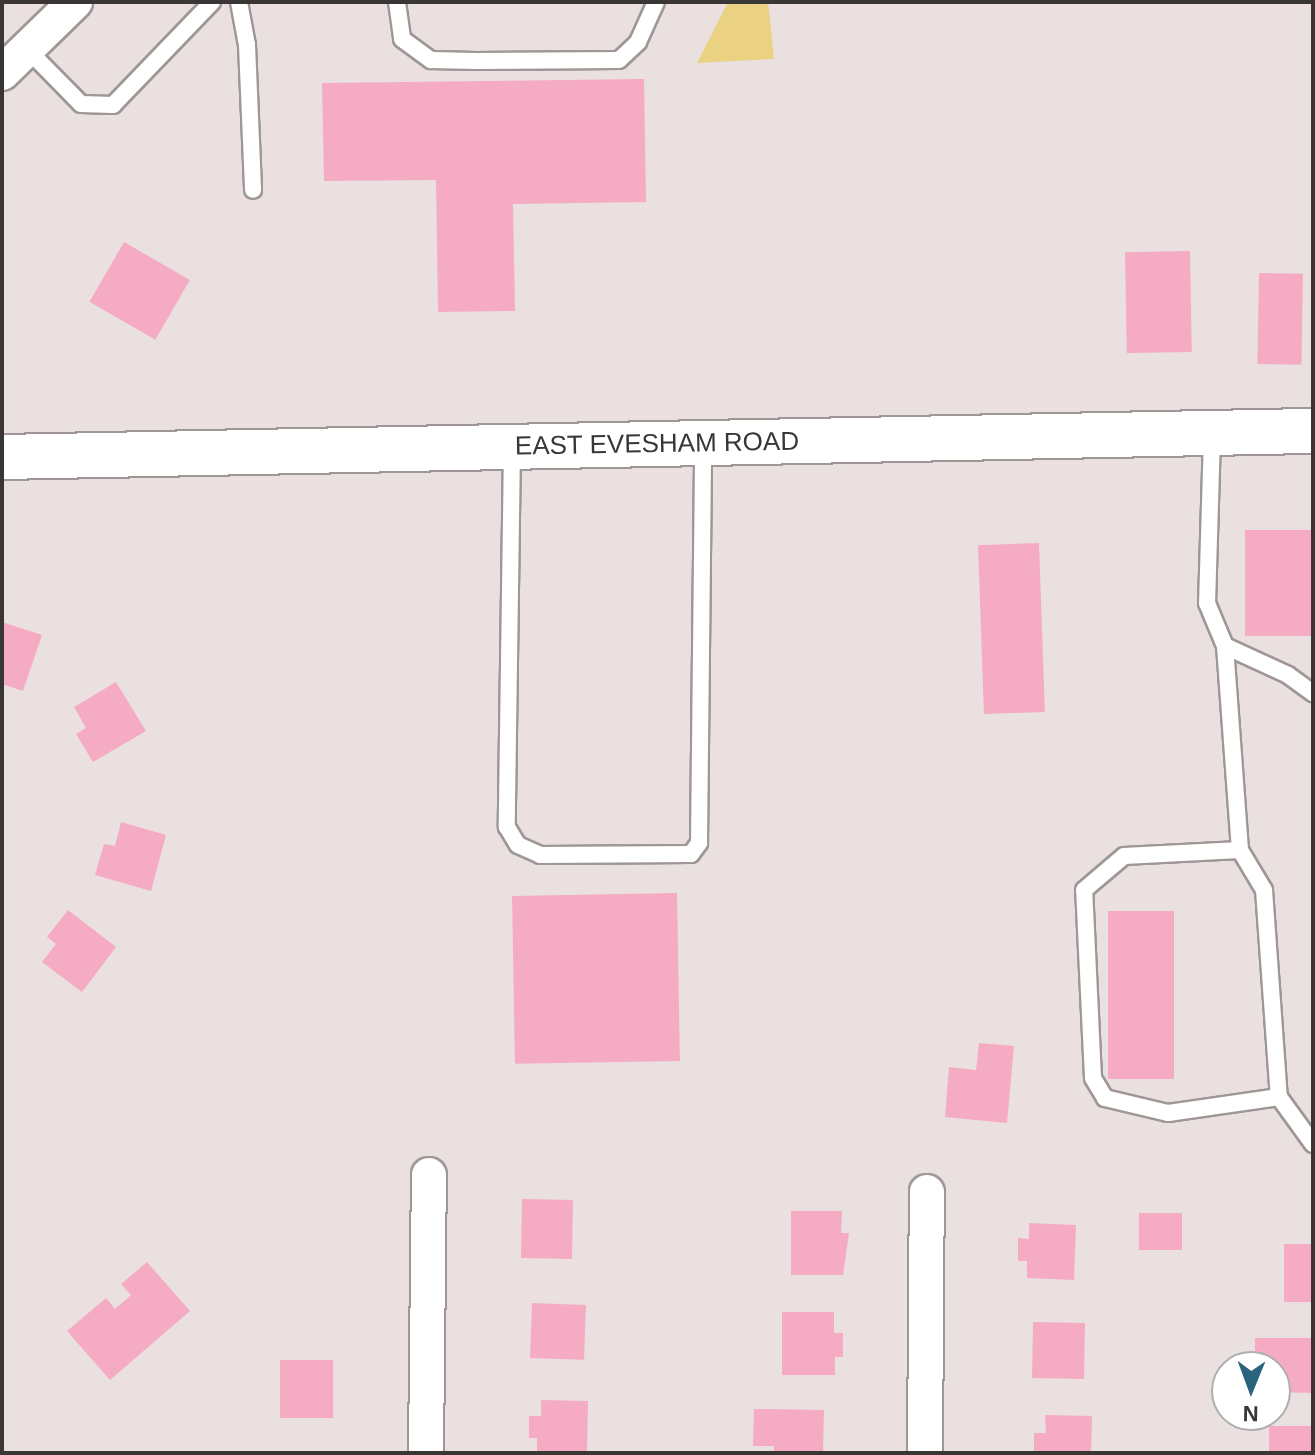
<!DOCTYPE html>
<html>
<head>
<meta charset="utf-8">
<style>
  body { margin:0 }
  #map { position:relative; width:1315px; height:1455px; overflow:hidden; background:#e9e0df; font-family:Arial,sans-serif }
  div>[style] { position:absolute }
  [style*='--x'] { left:calc(var(--x)*1px); top:calc(var(--y)*1px); width:calc(var(--w)*1px); rotate:calc(var(--a)*1deg) }
  .green>* { inset:0; background:#ead282 }
  .building>* { inset:0; background:#f5abc3; transform-origin:0 0 }
  .roads { filter:drop-shadow(2px 0 #9f9795) drop-shadow(-2px 0 #9f9795) drop-shadow(0 2px #9f9795) drop-shadow(0 -2px #9f9795) }
  .lane>* { height:16px; margin:-8px; padding:0 8px; transform-origin:8px; border-radius:8px; background:#fff }
  .street>* { height:34px; margin:-17px; padding:0 17px; transform-origin:17px; border-radius:17px; background:#fff }
  .primary>* { height:44px; margin:-22px; padding:0 22px; transform-origin:22px; border-radius:22px; background:#fff }
  span { translate:-50% -50%; white-space:nowrap; text-align:center; line-height:1.15; -webkit-text-stroke:7px #fff; paint-order:stroke }
  .street-label { font-size:26px; color:#3a3636 }
  .frame { position:absolute; inset:0; border:4px solid #3a3636; pointer-events:none }
  .north { position:absolute; left:1211px; top:1351px; width:80px; height:80px; box-sizing:border-box; background:#fff; border:2px solid #b0afaf; border-radius:50%; rotate:181deg; font-size:22px; font-weight:700; line-height:32px; text-align:center; color:#3a3636 }
  .north::after { content:''; display:block; margin:auto; width:28px; height:36px; background:#2a637d; clip-path:polygon(50% 0,100% 100%,50% 72%,0 100%) }
</style>
</head>
<body>
<div id="map">
  <div class="green">
    <div style="clip-path:polygon(728px 2px,768px 2px,774px 59px,697px 63px)"></div>
  </div>
  <div class="building">
    <div style="clip-path:polygon(644px 79px,646px 202px,513px 204px,515px 311px,438px 312px,436px 180px,324px 181px,322px 83px)"></div>
    <div style="left:124px;top:242px;width:76px;height:69px;rotate:30deg"></div>
    <div style="left:1190px;top:251px;width:101px;height:65px;rotate:89deg"></div>
    <div style="left:1259px;top:273px;width:44px;height:91px;rotate:1deg"></div>
    <div style="left:1313px;top:530px;width:106px;height:68px;rotate:90deg"></div>
    <div style="left:1039px;top:543px;width:169px;height:61px;rotate:88deg"></div>
    <div style="clip-path:polygon(2px 622px,42px 635px,23px 691px,2px 684px)"></div>
    <div style="clip-path:polygon(116px 682px,146px 731px,93px 762px,76px 734px,86px 728px,74px 707px)"></div>
    <div style="clip-path:polygon(121px 822px,166px 835px,151px 891px,95px 875px,104px 844px,115px 846px)"></div>
    <div style="left:677px;top:893px;width:168px;height:165px;rotate:89deg"></div>
    <div style="clip-path:polygon(68px 910px,116px 947px,82px 992px,42px 962px,56px 944px,47px 937px)"></div>
    <div style="left:1108px;top:911px;width:66px;height:168px"></div>
    <div style="clip-path:polygon(979px 1043px,1014px 1046px,1007px 1123px,945px 1117px,949px 1067px,976px 1070px)"></div>
    <div style="left:522px;top:1199px;width:51px;height:59px;rotate:1deg"></div>
    <div style="clip-path:polygon(791px 1211px,842px 1211px,841px 1233px,849px 1233px,843px 1275px,791px 1275px)"></div>
    <div style="left:1139px;top:1213px;width:43px;height:37px"></div>
    <div style="clip-path:polygon(1029px 1223px,1076px 1225px,1074px 1280px,1027px 1278px,1027px 1261px,1018px 1261px,1018px 1238px,1029px 1239px)"></div>
    <div style="left:1284px;top:1244px;width:29px;height:58px"></div>
    <div style="clip-path:polygon(147px 1262px,190px 1311px,110px 1380px,67px 1331px,106px 1298px,115px 1309px,131px 1295px,121px 1284px)"></div>
    <div style="left:532px;top:1303px;width:54px;height:55px;rotate:2deg"></div>
    <div style="clip-path:polygon(782px 1312px,834px 1312px,834px 1333px,843px 1333px,843px 1357px,835px 1357px,835px 1375px,782px 1375px)"></div>
    <div style="left:1033px;top:1322px;width:52px;height:56px;rotate:1deg"></div>
    <div style="clip-path:polygon(1255px 1338px,1313px 1338px,1313px 1393px,1275px 1392px,1275px 1367px,1255px 1367px)"></div>
    <div style="left:333px;top:1360px;width:58px;height:53px;rotate:90deg"></div>
    <div style="clip-path:polygon(541px 1400px,588px 1401px,587px 1453px,537px 1453px,537px 1438px,529px 1438px,529px 1416px,541px 1416px)"></div>
    <div style="clip-path:polygon(754px 1409px,824px 1410px,823px 1453px,774px 1453px,774px 1446px,753px 1446px)"></div>
    <div style="clip-path:polygon(1045px 1415px,1092px 1416px,1091px 1453px,1034px 1453px,1034px 1433px,1046px 1433px)"></div>
    <div style="left:1313px;top:1426px;width:27px;height:44px;rotate:90deg"></div>
  </div>
  <div class="roads">
    <div class="lane">
      <div style="--x:239;--y:2;--w:44;--a:79.5"></div>
      <div style="--x:247;--y:45;--w:145;--a:87.6"></div>
      <div style="--x:397;--y:2;--w:37;--a:82"></div>
      <div style="--x:402;--y:39;--w:36;--a:36"></div>
      <div style="--x:431;--y:60;--w:45;--a:1.3"></div>
      <div style="--x:476;--y:61;--w:143;--a:-0.4"></div>
      <div style="--x:619;--y:60;--w:26;--a:-43"></div>
      <div style="--x:638;--y:42;--w:44;--a:-65.8"></div>
      <div style="--x:27;--y:49;--w:77;--a:45.5"></div>
      <div style="--x:81;--y:104;--w:32;--a:2"></div>
      <div style="--x:113;--y:105;--w:143;--a:-46.1"></div>
      <div style="--x:1212;--y:436;--w:167;--a:91.7"></div>
      <div style="--x:1207;--y:603;--w:47;--a:67.3"></div>
      <div style="--x:1225;--y:646;--w:69;--a:24.7"></div>
      <div style="--x:1288;--y:675;--w:31;--a:36"></div>
      <div style="--x:512;--y:447;--w:380;--a:90.8"></div>
      <div style="--x:507;--y:827;--w:21;--a:59"></div>
      <div style="--x:518;--y:845;--w:24;--a:24"></div>
      <div style="--x:540;--y:855;--w:151;--a:-0.4"></div>
      <div style="--x:691;--y:854;--w:14;--a:-54"></div>
      <div style="--x:699;--y:843;--w:398;--a:-89.4"></div>
      <div style="--x:1225;--y:646;--w:205;--a:85.8"></div>
      <div style="--x:1279;--y:1097;--w:112;--a:171.8"></div>
      <div style="--x:1168;--y:1113;--w:65;--a:-166.6"></div>
      <div style="--x:1105;--y:1098;--w:23;--a:-121"></div>
      <div style="--x:1093;--y:1078;--w:188;--a:-92.7"></div>
      <div style="--x:1084;--y:890;--w:52;--a:-40.4"></div>
      <div style="--x:1124;--y:856;--w:116;--a:-3"></div>
      <div style="--x:1240;--y:850;--w:47;--a:59"></div>
      <div style="--x:1264;--y:890;--w:208;--a:85.9"></div>
      <div style="--x:1279;--y:1097;--w:58;--a:54.1"></div>
    </div>
    <div class="street">
      <div style="--x:2;--y:73;--w:102;--a:-44.2"></div>
      <div style="--x:426;--y:1453;--w:278;--a:-89.4"></div>
      <div style="--x:925;--y:1453;--w:261;--a:-89.6"></div>
    </div>
    <div class="primary">
      <div style="--x:2;--y:457;--w:1311;--a:-1.14"></div>
    </div>
  </div>
  <div class="street-label">
    <span style="left:657px;top:444px;rotate:-1deg">EAST EVESHAM ROAD</span>
  </div>
  <div class="frame"></div>
  <div class="north">N</div>
</div>
</body>
</html>
